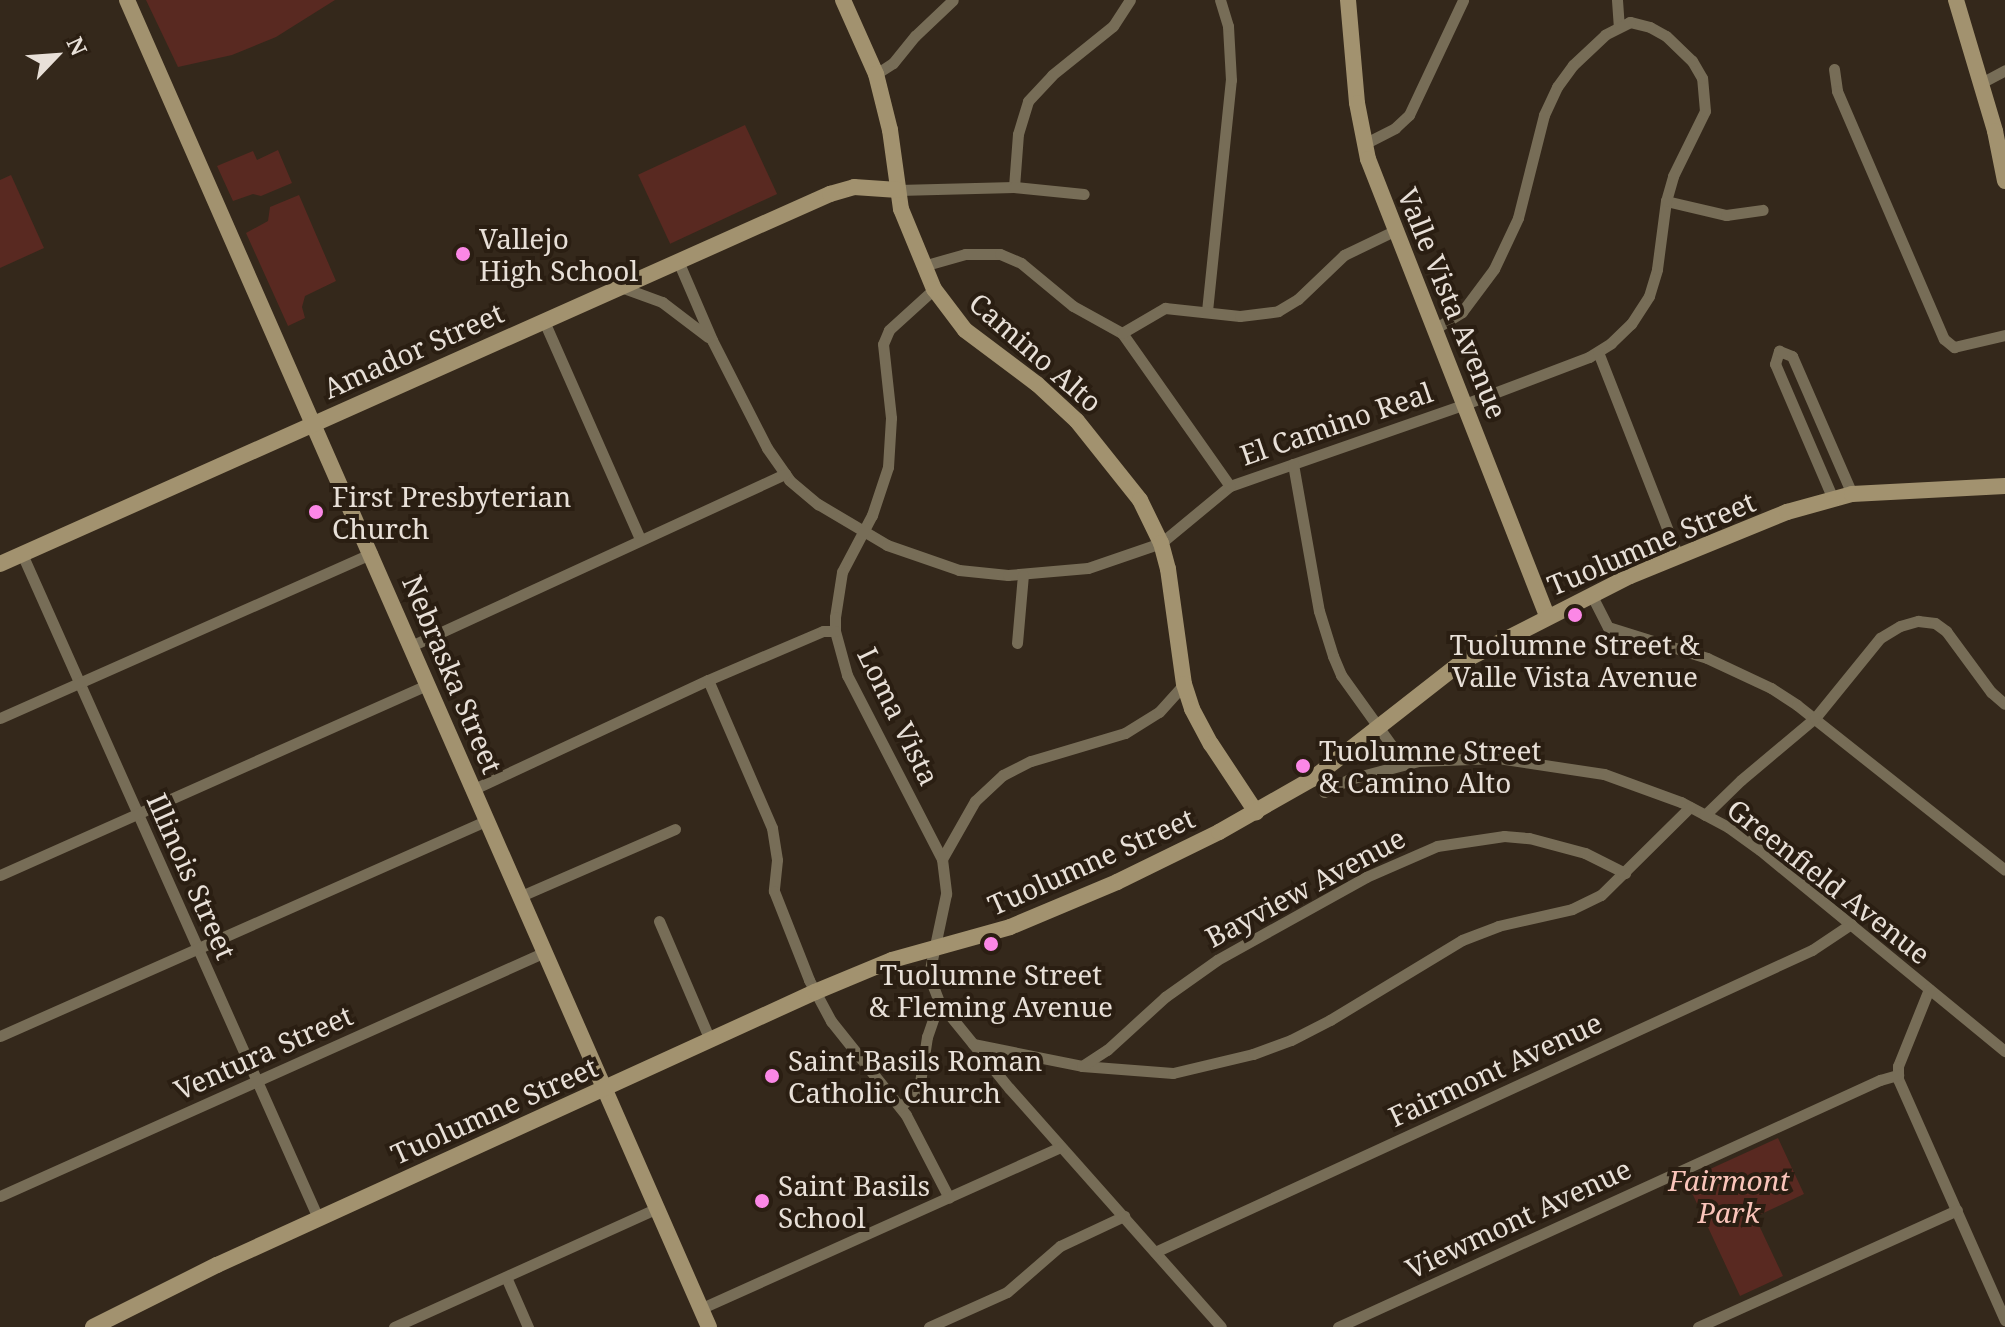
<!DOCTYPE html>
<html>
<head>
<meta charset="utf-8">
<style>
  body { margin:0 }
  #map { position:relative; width:2005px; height:1327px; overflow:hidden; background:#34281b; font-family:"Noto Serif",serif }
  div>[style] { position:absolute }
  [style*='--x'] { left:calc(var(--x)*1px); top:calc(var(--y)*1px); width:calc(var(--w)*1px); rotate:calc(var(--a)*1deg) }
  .green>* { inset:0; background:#592921; transform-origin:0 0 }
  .street>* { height:11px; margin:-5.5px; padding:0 5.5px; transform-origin:5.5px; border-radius:5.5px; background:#776d57 }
  .secondary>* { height:16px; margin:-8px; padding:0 8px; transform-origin:8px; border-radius:8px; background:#a2926f }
  .dots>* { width:22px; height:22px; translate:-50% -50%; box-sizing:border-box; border:4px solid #2a1e12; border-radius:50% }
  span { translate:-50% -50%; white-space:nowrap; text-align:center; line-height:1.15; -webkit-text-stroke:8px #2a1e12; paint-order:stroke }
  .poi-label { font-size:28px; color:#e8e0d8 }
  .left { translate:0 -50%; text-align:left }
  .street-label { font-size:28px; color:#e8e0d8 }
  .park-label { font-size:28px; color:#fac4ba; font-style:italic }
  .north { position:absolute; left:16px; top:16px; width:80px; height:80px; -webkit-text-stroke:6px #2a1e12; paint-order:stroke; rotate:65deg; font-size:22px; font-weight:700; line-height:32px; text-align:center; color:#e8e0d8 }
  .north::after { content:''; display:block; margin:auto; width:28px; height:36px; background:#e8e0d8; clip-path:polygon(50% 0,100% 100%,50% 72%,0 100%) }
</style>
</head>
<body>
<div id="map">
  <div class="green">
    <div style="clip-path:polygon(146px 0,335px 0,276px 37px,232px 55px,178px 67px)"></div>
    <div style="left:745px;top:125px;width:76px;height:118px;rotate:65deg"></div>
    <div style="clip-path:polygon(278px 150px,292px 183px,261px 196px,253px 194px,233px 201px,217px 166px,253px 151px,257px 160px)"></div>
    <div style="clip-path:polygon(11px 175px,44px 248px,0 268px,0 180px)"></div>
    <div style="clip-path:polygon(299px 195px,336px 281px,305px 296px,302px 307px,305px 318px,288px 326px,246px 233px,268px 221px,270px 207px)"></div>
    <div style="clip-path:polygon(1778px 1138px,1804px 1194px,1755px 1217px,1783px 1276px,1740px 1296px,1686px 1180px)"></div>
  </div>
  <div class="street">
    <div style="--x:1617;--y:0;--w:26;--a:86"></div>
    <div style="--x:1834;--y:69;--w:22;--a:82"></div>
    <div style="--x:1837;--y:91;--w:270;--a:66.7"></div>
    <div style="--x:1944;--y:339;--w:13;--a:39"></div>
    <div style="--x:1954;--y:347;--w:52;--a:-13.2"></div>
    <div style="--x:876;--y:74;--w:20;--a:-33"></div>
    <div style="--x:893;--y:63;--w:35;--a:-51"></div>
    <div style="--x:915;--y:36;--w:52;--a:-43.5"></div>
    <div style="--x:1981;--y:83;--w:27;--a:-28"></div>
    <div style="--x:1364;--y:144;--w:35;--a:-27"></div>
    <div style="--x:1395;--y:128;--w:19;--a:-43"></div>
    <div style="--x:1409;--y:115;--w:127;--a:-64.8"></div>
    <div style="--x:1014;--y:187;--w:53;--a:-85.7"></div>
    <div style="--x:1018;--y:134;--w:34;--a:-73"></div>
    <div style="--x:1028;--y:101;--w:35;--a:-47"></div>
    <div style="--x:1052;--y:75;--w:78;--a:-38.8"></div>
    <div style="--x:1113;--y:26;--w:31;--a:-57"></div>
    <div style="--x:898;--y:190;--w:116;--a:-1.5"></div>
    <div style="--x:1014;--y:187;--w:70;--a:5.7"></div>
    <div style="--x:1666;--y:201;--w:62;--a:13.1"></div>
    <div style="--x:1726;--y:215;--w:37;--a:-8"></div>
    <div style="--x:678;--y:261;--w:86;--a:66.7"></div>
    <div style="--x:712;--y:340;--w:121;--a:63"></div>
    <div style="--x:767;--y:448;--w:39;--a:55"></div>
    <div style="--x:789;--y:480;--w:38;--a:40"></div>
    <div style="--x:818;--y:504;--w:80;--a:30.7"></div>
    <div style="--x:887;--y:545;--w:76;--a:19.1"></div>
    <div style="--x:959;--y:570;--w:49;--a:5.8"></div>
    <div style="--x:1008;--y:575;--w:80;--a:-5"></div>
    <div style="--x:1088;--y:568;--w:77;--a:-18.9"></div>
    <div style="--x:1161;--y:543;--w:89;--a:-39.6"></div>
    <div style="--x:1230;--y:486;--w:249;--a:-19.2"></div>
    <div style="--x:1465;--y:404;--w:133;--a:-20.8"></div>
    <div style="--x:1589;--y:357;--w:26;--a:-32"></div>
    <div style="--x:1611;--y:343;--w:28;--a:-44"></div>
    <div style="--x:1631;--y:324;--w:33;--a:-57"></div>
    <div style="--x:1649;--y:296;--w:28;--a:-73"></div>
    <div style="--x:1657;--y:269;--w:69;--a:-82.5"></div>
    <div style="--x:1666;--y:201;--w:26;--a:-74"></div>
    <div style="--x:1673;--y:176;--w:72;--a:-63.8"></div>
    <div style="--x:1705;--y:111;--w:33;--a:-95"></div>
    <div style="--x:1702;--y:78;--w:20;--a:-120"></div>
    <div style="--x:1692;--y:61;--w:36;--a:-136"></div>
    <div style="--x:1666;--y:36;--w:18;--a:-151"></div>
    <div style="--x:1650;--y:27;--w:21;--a:-166"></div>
    <div style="--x:1630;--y:22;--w:28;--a:153"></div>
    <div style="--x:1605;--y:35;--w:44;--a:136.8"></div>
    <div style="--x:1573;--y:65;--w:27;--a:126"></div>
    <div style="--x:1557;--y:87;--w:31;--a:115"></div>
    <div style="--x:1544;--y:115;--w:106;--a:104.2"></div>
    <div style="--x:1518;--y:218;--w:56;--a:115.2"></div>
    <div style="--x:1494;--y:269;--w:54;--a:126.7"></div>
    <div style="--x:1462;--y:312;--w:32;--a:148"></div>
    <div style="--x:923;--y:266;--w:44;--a:-15.9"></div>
    <div style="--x:965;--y:254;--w:35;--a:0"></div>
    <div style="--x:1000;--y:254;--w:23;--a:23"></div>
    <div style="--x:1021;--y:263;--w:67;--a:39.6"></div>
    <div style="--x:1073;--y:306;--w:56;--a:28.9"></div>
    <div style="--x:1122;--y:333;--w:187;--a:54.8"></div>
    <div style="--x:621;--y:287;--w:44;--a:20.1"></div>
    <div style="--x:662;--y:302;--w:58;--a:37.3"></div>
    <div style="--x:934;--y:289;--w:61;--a:137.7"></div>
    <div style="--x:889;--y:330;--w:15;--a:113"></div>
    <div style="--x:883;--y:344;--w:74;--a:83.8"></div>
    <div style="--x:891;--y:418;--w:49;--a:93.5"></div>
    <div style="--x:888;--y:467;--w:51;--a:108.4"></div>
    <div style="--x:872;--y:515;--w:64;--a:117.8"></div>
    <div style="--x:842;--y:572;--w:46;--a:98.8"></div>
    <div style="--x:835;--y:617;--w:14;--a:90"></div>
    <div style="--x:835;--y:631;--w:46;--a:74.7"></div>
    <div style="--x:847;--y:675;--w:207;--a:62.7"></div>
    <div style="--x:942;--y:859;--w:35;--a:83"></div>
    <div style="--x:946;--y:894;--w:77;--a:102"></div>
    <div style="--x:930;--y:969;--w:17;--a:80"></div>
    <div style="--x:933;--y:986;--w:17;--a:69"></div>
    <div style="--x:939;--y:1002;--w:111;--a:50.9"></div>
    <div style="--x:1009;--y:1088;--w:319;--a:48.4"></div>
    <div style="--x:1207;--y:311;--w:232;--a:-84.1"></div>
    <div style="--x:1231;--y:80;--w:54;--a:-93.2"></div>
    <div style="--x:1228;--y:26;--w:27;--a:-107"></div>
    <div style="--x:543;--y:319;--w:240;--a:66.2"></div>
    <div style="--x:1122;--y:333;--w:50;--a:-30.2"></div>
    <div style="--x:1165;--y:308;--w:75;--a:6.1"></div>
    <div style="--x:1240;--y:316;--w:38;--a:-7"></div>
    <div style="--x:1278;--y:311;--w:23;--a:-31"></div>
    <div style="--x:1298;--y:299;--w:64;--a:-43.7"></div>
    <div style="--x:1344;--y:255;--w:58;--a:-25.7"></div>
    <div style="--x:1598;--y:352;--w:219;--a:68.6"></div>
    <div style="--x:1293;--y:464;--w:149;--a:80"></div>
    <div style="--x:1319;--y:611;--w:47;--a:72.7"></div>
    <div style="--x:1333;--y:656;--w:21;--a:67"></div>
    <div style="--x:1341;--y:675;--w:96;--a:54.3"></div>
    <div style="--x:1397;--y:753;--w:22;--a:21"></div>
    <div style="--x:1833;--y:499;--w:147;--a:-113.2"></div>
    <div style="--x:1775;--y:364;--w:14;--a:-73"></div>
    <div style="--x:1779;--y:351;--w:14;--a:21"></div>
    <div style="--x:1792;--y:356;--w:150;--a:66.5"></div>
    <div style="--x:22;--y:554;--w:727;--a:65.97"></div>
    <div style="--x:1591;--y:594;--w:37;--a:63"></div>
    <div style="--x:1608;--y:627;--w:104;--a:17.4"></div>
    <div style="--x:1707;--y:658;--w:71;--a:25.1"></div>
    <div style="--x:1771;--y:688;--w:31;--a:33"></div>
    <div style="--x:1797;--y:705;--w:265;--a:38.4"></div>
    <div style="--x:1017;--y:643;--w:68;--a:-85"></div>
    <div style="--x:411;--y:646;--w:412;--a:-24.7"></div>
    <div style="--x:708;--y:680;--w:161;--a:66.6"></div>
    <div style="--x:772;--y:828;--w:32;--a:81"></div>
    <div style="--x:777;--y:860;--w:31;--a:96"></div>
    <div style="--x:774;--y:891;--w:96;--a:68.5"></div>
    <div style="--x:809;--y:980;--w:47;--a:61.8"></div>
    <div style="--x:831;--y:1021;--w:120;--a:51.4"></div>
    <div style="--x:906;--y:1115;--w:93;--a:62.6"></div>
    <div style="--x:0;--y:718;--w:407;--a:-23.9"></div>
    <div style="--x:474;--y:789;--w:258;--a:-25"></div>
    <div style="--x:708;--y:680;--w:125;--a:-23.1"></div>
    <div style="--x:823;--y:631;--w:12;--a:0"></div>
    <div style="--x:1324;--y:792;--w:29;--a:-27"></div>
    <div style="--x:1350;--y:779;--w:70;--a:-14.8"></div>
    <div style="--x:1418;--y:761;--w:80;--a:-2.1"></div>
    <div style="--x:1498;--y:758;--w:107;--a:8.6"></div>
    <div style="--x:1604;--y:774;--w:82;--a:20"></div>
    <div style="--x:1681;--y:802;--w:53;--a:28"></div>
    <div style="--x:1728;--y:827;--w:39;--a:36"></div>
    <div style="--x:1760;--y:850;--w:317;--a:39.4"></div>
    <div style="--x:1705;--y:815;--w:50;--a:-44.2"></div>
    <div style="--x:1741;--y:780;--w:97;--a:-40"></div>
    <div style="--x:1815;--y:718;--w:103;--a:-50.9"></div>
    <div style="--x:1880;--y:638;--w:23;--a:-31"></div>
    <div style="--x:1900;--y:626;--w:19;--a:-16"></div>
    <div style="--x:1918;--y:621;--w:17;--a:7"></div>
    <div style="--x:1935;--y:623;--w:14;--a:36"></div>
    <div style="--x:1946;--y:631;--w:76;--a:53.6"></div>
    <div style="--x:1991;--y:692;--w:18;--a:41"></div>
    <div style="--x:942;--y:859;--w:67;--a:-60.4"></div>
    <div style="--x:975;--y:801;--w:38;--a:-43"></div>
    <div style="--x:1003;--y:775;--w:31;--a:-27"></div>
    <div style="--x:1031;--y:761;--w:98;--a:-16.6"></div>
    <div style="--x:1125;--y:733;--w:40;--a:-32"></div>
    <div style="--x:1159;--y:712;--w:38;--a:-48"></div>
    <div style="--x:0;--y:875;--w:469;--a:-24"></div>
    <div style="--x:521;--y:896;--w:168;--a:-23.5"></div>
    <div style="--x:659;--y:921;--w:129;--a:66.8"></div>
    <div style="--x:1929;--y:989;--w:83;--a:111.9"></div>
    <div style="--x:1898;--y:1066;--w:13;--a:90"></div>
    <div style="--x:1898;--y:1079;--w:264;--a:66.1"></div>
    <div style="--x:0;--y:1036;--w:534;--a:-23.88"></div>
    <div style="--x:973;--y:1044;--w:111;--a:11.4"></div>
    <div style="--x:1082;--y:1066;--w:91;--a:4.4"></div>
    <div style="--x:1173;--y:1073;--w:82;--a:-13.4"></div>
    <div style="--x:1253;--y:1054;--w:40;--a:-20.2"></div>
    <div style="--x:1291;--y:1040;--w:44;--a:-27.1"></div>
    <div style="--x:1330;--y:1020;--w:154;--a:-31.2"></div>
    <div style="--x:1462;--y:940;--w:39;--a:-21"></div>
    <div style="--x:1498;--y:926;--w:76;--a:-12.9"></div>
    <div style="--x:1572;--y:909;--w:32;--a:-26"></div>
    <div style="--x:1601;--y:895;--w:125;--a:-44.7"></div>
    <div style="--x:1082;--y:1066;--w:30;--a:-33"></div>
    <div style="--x:1107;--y:1050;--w:79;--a:-42.4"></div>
    <div style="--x:1165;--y:997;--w:64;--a:-35.4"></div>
    <div style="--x:1217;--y:960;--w:171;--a:-29.1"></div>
    <div style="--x:1366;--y:877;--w:77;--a:-23.6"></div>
    <div style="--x:1437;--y:846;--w:68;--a:-8.5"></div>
    <div style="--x:1504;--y:836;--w:25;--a:5"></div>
    <div style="--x:1529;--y:838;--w:58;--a:15"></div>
    <div style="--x:1585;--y:853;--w:45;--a:26.6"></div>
    <div style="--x:900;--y:1107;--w:26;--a:-43"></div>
    <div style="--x:919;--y:1089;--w:53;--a:-81.3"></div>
    <div style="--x:927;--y:1037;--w:37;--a:-71"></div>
    <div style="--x:0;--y:1196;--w:597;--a:-24.12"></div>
    <div style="--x:1155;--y:1252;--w:723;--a:-24.69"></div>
    <div style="--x:1812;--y:950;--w:47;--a:-33.7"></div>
    <div style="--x:506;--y:1277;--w:55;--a:66.3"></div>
    <div style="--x:702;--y:1308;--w:393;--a:-24.2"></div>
    <div style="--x:394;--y:1327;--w:289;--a:-24.3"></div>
    <div style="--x:929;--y:1327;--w:85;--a:-24.2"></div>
    <div style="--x:1007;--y:1292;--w:70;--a:-41"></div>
    <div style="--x:1060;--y:1246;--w:71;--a:-25.1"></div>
    <div style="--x:1338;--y:1327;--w:596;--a:-24.5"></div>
    <div style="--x:1880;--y:1080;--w:19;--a:-16"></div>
    <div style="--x:1698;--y:1327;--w:284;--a:-24.3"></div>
  </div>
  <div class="secondary">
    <div style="--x:127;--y:0;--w:1449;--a:66.32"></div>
    <div style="--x:843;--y:0;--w:81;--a:66"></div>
    <div style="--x:876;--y:74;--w:58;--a:76"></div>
    <div style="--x:890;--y:130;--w:80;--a:82.1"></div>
    <div style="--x:901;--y:209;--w:87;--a:67.6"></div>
    <div style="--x:934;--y:289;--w:51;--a:52.9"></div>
    <div style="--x:965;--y:330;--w:90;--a:36.9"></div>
    <div style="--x:1037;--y:384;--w:54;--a:42.8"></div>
    <div style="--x:1077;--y:421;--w:101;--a:51.4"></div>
    <div style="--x:1140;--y:500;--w:48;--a:64"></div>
    <div style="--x:1161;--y:543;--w:27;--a:75"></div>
    <div style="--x:1168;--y:569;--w:116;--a:82.1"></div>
    <div style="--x:1184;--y:684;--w:26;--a:72"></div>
    <div style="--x:1192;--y:709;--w:40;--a:62"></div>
    <div style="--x:1211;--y:744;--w:82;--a:56.5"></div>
    <div style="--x:1348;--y:0;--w:103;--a:85"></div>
    <div style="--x:1357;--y:103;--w:57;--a:78.9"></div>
    <div style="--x:1368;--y:159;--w:491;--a:68.6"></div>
    <div style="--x:1956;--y:0;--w:137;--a:73.4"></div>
    <div style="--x:1995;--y:131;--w:51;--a:78.7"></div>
    <div style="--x:0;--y:564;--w:909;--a:-24.03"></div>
    <div style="--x:830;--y:194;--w:25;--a:-16"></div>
    <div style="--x:854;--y:187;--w:44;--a:3.9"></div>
    <div style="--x:93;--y:1327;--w:139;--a:-26.6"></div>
    <div style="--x:217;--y:1265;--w:657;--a:-24.54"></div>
    <div style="--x:815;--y:992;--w:83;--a:-22.6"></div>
    <div style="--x:892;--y:960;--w:123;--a:-15.6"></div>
    <div style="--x:1010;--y:927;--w:116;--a:-22.8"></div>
    <div style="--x:1117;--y:882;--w:114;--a:-26.1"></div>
    <div style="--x:1219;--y:832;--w:107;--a:-29.7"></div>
    <div style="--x:1312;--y:779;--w:192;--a:-38"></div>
    <div style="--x:1463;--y:661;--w:187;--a:-27"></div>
    <div style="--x:1630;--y:576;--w:170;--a:-22.2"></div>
    <div style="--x:1787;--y:512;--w:67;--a:-15.5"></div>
    <div style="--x:1852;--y:494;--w:153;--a:-3"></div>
  </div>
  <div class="dots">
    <div style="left:463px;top:254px;background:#fb87e6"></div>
    <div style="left:316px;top:512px;background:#fb87e6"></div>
    <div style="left:1575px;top:615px;background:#fb87e6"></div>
    <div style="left:1303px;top:766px;background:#fb87e6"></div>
    <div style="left:991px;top:944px;background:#fb87e6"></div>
    <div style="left:772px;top:1076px;background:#fb87e6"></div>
    <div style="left:762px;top:1201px;background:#fb87e6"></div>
  </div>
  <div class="poi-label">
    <span class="left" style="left:479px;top:254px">Vallejo<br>High School</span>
    <span class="left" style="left:332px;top:512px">First Presbyterian<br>Church</span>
    <span style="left:1575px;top:660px">Tuolumne Street &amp;<br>Valle Vista Avenue</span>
    <span class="left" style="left:1319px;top:766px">Tuolumne Street<br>&amp; Camino Alto</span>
    <span style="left:991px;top:990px">Tuolumne Street<br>&amp; Fleming Avenue</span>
    <span class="left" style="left:788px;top:1076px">Saint Basils Roman<br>Catholic Church</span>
    <span class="left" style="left:778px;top:1201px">Saint Basils<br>School</span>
  </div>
  <div class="street-label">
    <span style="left:1453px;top:303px;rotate:68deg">Valle Vista Avenue</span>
    <span style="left:413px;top:350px;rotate:-24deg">Amador Street</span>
    <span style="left:1036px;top:352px;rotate:41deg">Camino Alto</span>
    <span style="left:1336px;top:423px;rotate:-19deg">El Camino Real</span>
    <span style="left:1651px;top:543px;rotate:-23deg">Tuolumne Street</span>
    <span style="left:453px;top:674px;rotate:67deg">Nebraska Street</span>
    <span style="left:899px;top:716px;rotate:64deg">Loma Vista</span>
    <span style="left:1091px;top:861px;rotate:-24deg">Tuolumne Street</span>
    <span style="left:192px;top:876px;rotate:66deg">Illinois Street</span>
    <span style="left:1829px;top:881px;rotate:38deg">Greenfield Avenue</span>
    <span style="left:1305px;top:887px;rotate:-28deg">Bayview Avenue</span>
    <span style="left:263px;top:1052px;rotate:-24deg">Ventura Street</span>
    <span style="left:1495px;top:1069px;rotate:-25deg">Fairmont Avenue</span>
    <span style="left:494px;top:1110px;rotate:-24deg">Tuolumne Street</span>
    <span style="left:1518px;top:1218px;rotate:-25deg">Viewmont Avenue</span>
  </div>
  <div class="park-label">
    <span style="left:1729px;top:1196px">Fairmont<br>Park</span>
  </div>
  <div class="north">N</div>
</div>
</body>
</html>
